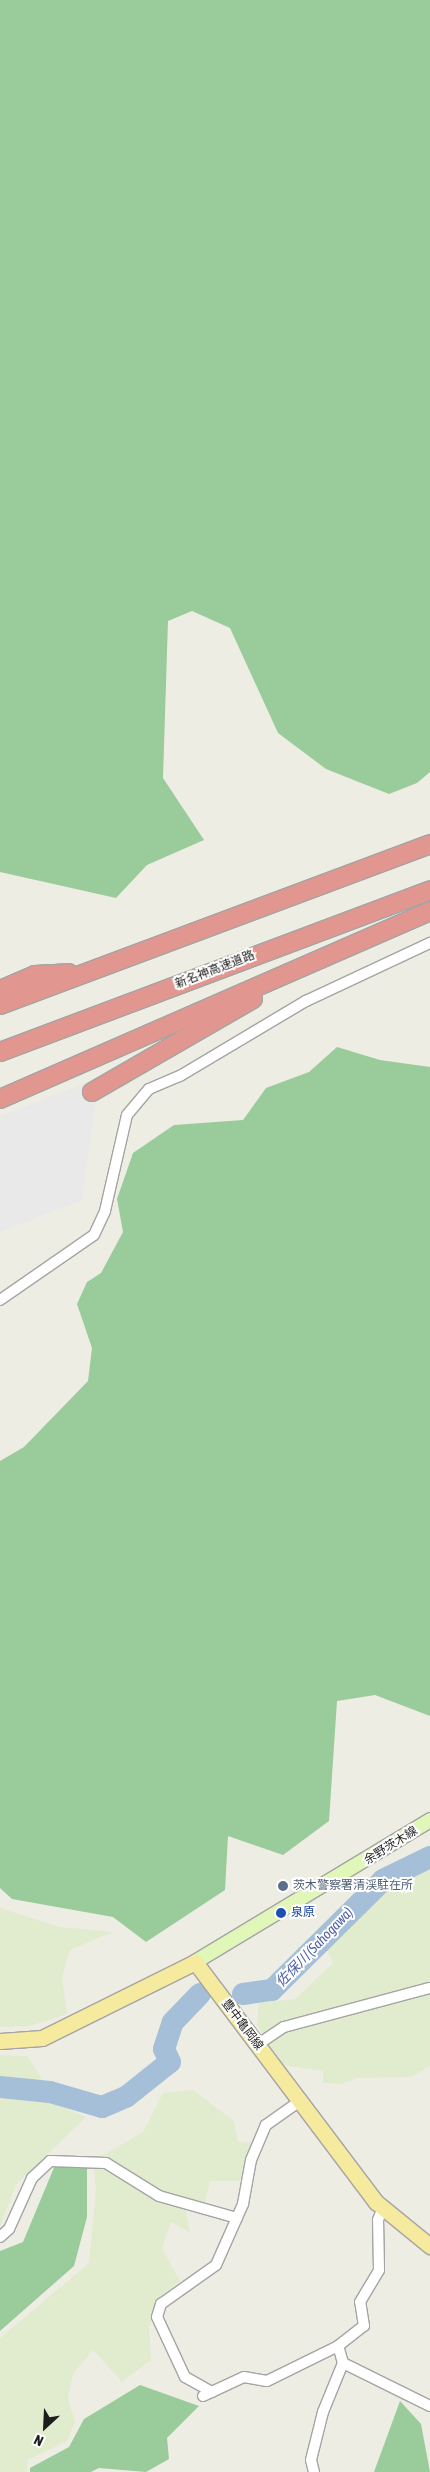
<!DOCTYPE html>
<html>
<head>
<meta charset="utf-8">
<style>
  body { margin:0 }
  #map { position:relative; width:430px; height:2472px; overflow:hidden; background:#eeede3; font-family:"Asap Condensed","Noto Sans JP",sans-serif }
  div>[style] { position:absolute }
  [style*='--x'] { left:calc(var(--x)*1px); top:calc(var(--y)*1px); width:calc(var(--w)*1px); rotate:calc(var(--a)*1deg) }
  .farmland>* { inset:0; background:#e1eccf }
  .forest>* { inset:0; background:#9acb9a }
  .parking>* { inset:0; background:#e9e9e9 }
  .river>* { height:22px; margin:-11px; padding:0 11px; transform-origin:11px; border-radius:11px; background:#a6bfd9 }
  .roads { filter:drop-shadow(1px 0 #a4a4a4) drop-shadow(-1px 0 #a4a4a4) drop-shadow(0 1px #a4a4a4) drop-shadow(0 -1px #a4a4a4) }
  .street>* { height:10px; margin:-5px; padding:0 5px; transform-origin:5px; border-radius:5px; background:#fff }
  .secondary>* { height:14px; margin:-7px; padding:0 7px; transform-origin:7px; border-radius:7px; background:#e1f6b9 }
  .primary>* { height:15px; margin:-7.5px; padding:0 7.5px; transform-origin:7.5px; border-radius:7.5px; background:#f6ea9f }
  .highway>* { height:18px; margin:-9px; padding:0 9px; transform-origin:9px; border-radius:9px; background:#e1978f }
  .dots>* { width:14px; height:14px; translate:-50% -50%; box-sizing:border-box; border:2px solid #fff; border-radius:50% }
  span { translate:-50% -50%; white-space:nowrap; text-align:center; line-height:1.15; -webkit-text-stroke:4px #fff; paint-order:stroke }
  .street-label { font-size:12px; color:#1d1d1d }
  .service-label { font-size:12px; color:#4e5e75 }
  .left { translate:0 -50%; text-align:left }
  .transit-label { font-size:12px; color:#164399 }
  .water-label { font-size:14px; color:#4f61a7; font-style:italic }
  .north { position:absolute; left:20px; top:2402px; width:50px; height:50px; -webkit-text-stroke:4px #fff; paint-order:stroke; rotate:205deg; font-size:14px; font-weight:700; line-height:20px; text-align:center; color:#1d1d1d }
  .north::after { content:''; display:block; margin:auto; width:18px; height:22px; background:#1d1d1d; clip-path:polygon(50% 0,100% 100%,50% 72%,0 100%) }
</style>
</head>
<body>
<div id="map">
  <div class="farmland">
    <div style="clip-path:polygon(430px 1865px,430px 2066px,411px 2077px,357px 2078px,342px 2084px,323px 2083px,323px 2071px,282px 2065px,257px 2025px,259px 2003px,295px 1999px,333px 1963px,325px 1947px,358px 1910px)"></div>
    <div style="clip-path:polygon(0 1908px,60px 1927px,113px 1932px,70px 1950px,62px 1977px,67px 2014px,30px 2026px,0 2027px)"></div>
    <div style="clip-path:polygon(0 2055px,27px 2056px,42px 2078px,33px 2085px,0 2083px)"></div>
    <div style="clip-path:polygon(193px 2090px,234px 2121px,238px 2142px,254px 2143px,240px 2181px,210px 2181px,205px 2203px,185px 2206px,190px 2233px,171px 2222px,162px 2248px,180px 2281px,159px 2297px,149px 2328px,151px 2360px,122px 2382px,93px 2350px,73px 2374px,68px 2398px,75px 2422px,67px 2441px,28px 2460px,27px 2472px,0 2472px,0 2338px,89px 2263px,96px 2191px,93px 2161px,143px 2132px,163px 2093px)"></div>
    <div style="clip-path:polygon(0 2097px,51px 2102px,86px 2117px,16px 2185px,0 2226px)"></div>
  </div>
  <div class="forest">
    <div style="clip-path:polygon(0 0,430px 0,430px 772px,417px 783px,389px 794px,326px 769px,278px 733px,230px 628px,192px 611px,168px 621px,163px 778px,204px 840px,147px 865px,116px 898px,0 872px)"></div>
    <div style="clip-path:polygon(337px 1047px,380px 1060px,430px 1067px,430px 1716px,375px 1695px,337px 1701px,329px 1821px,283px 1855px,228px 1836px,225px 1890px,146px 1942px,113px 1917px,12px 1899px,0 1888px,0 1461px,24px 1447px,88px 1381px,92px 1348px,77px 1304px,87px 1282px,101px 1273px,123px 1232px,117px 1199px,133px 1153px,174px 1125px,243px 1120px,266px 1088px,309px 1072px)"></div>
    <div style="clip-path:polygon(58px 2158px,87px 2168px,87px 2217px,74px 2266px,0 2331px,0 2251px,23px 2242px)"></div>
    <div style="clip-path:polygon(140px 2385px,199px 2406px,167px 2438px,169px 2459px,146px 2472px,99px 2468px,91px 2472px,30px 2472px,30px 2468px,69px 2447px,84px 2419px)"></div>
    <div style="clip-path:polygon(400px 2401px,421px 2424px,430px 2472px,374px 2472px)"></div>
  </div>
  <div class="parking">
    <div style="clip-path:polygon(99px 1078px,82px 1200px,0 1232px,0 1116px)"></div>
  </div>
  <div class="river">
    <div style="--x:243;--y:1994;--w:29;--a:-8"></div>
    <div style="--x:272;--y:1990;--w:156;--a:-44.7"></div>
    <div style="--x:383;--y:1880;--w:52;--a:-26.1"></div>
    <div style="--x:0;--y:2087;--w:50;--a:5.7"></div>
    <div style="--x:50;--y:2092;--w:54;--a:16.1"></div>
    <div style="--x:102;--y:2107;--w:26;--a:-23"></div>
    <div style="--x:126;--y:2097;--w:56;--a:-38.5"></div>
    <div style="--x:170;--y:2062;--w:14;--a:-115"></div>
    <div style="--x:164;--y:2049;--w:28;--a:-72"></div>
    <div style="--x:173;--y:2022;--w:39;--a:-46"></div>
  </div>
  <div class="roads">
    <div class="street">
      <div style="--x:0;--y:1300;--w:114;--a:-34.7"></div>
      <div style="--x:94;--y:1235;--w:26;--a:-65"></div>
      <div style="--x:105;--y:1211;--w:98;--a:-77.1"></div>
      <div style="--x:127;--y:1115;--w:34;--a:-50"></div>
      <div style="--x:149;--y:1089;--w:34;--a:-23"></div>
      <div style="--x:180;--y:1076;--w:147;--a:-30.8"></div>
      <div style="--x:306;--y:1001;--w:137;--a:-25.1"></div>
      <div style="--x:257;--y:2045;--w:32;--a:-34"></div>
      <div style="--x:284;--y:2027;--w:151;--a:-15"></div>
      <div style="--x:0;--y:2237;--w:12;--a:-42"></div>
      <div style="--x:9;--y:2229;--w:56;--a:-65.7"></div>
      <div style="--x:32;--y:2178;--w:25;--a:-43"></div>
      <div style="--x:50;--y:2161;--w:56;--a:2"></div>
      <div style="--x:106;--y:2163;--w:62;--a:31.9"></div>
      <div style="--x:159;--y:2196;--w:81;--a:15.8"></div>
      <div style="--x:343;--y:2363;--w:97;--a:26.3"></div>
      <div style="--x:212;--y:2392;--w:31;--a:-151"></div>
      <div style="--x:185;--y:2377;--w:66;--a:-115"></div>
      <div style="--x:157;--y:2317;--w:14;--a:-73"></div>
      <div style="--x:161;--y:2304;--w:67;--a:-35.3"></div>
      <div style="--x:216;--y:2265;--w:67;--a:-66.1"></div>
      <div style="--x:243;--y:2204;--w:45;--a:-79.7"></div>
      <div style="--x:251;--y:2160;--w:38;--a:-67"></div>
      <div style="--x:266;--y:2125;--w:42;--a:-35.2"></div>
      <div style="--x:203;--y:2396;--w:45;--a:-24.9"></div>
      <div style="--x:244;--y:2377;--w:23;--a:10"></div>
      <div style="--x:267;--y:2381;--w:79;--a:-26.2"></div>
      <div style="--x:314;--y:2472;--w:12;--a:-104"></div>
      <div style="--x:311;--y:2460;--w:49;--a:-76"></div>
      <div style="--x:323;--y:2412;--w:53;--a:-67.8"></div>
      <div style="--x:343;--y:2363;--w:18;--a:-106"></div>
      <div style="--x:338;--y:2346;--w:33;--a:-38"></div>
      <div style="--x:364;--y:2326;--w:24;--a:-99"></div>
      <div style="--x:360;--y:2302;--w:37;--a:-59"></div>
      <div style="--x:379;--y:2270;--w:50;--a:-91.1"></div>
      <div style="--x:378;--y:2220;--w:14;--a:-69"></div>
    </div>
    <div class="secondary">
      <div style="--x:195;--y:1962;--w:275;--a:-31.1"></div>
    </div>
    <div class="primary">
      <div style="--x:0;--y:2041;--w:42;--a:-4.1"></div>
      <div style="--x:42;--y:2038;--w:171;--a:-26.4"></div>
      <div style="--x:195;--y:1962;--w:301;--a:53"></div>
      <div style="--x:376;--y:2202;--w:70;--a:39.2"></div>
    </div>
    <div class="highway">
      <div style="--x:0;--y:990;--w:38;--a:-23"></div>
      <div style="--x:35;--y:975;--w:34;--a:-3"></div>
      <div style="--x:0;--y:1005;--w:459;--a:-20.5"></div>
      <div style="--x:0;--y:1052;--w:460;--a:-20.6"></div>
      <div style="--x:92;--y:1092;--w:186;--a:-30"></div>
      <div style="--x:0;--y:1099;--w:469;--a:-23.6"></div>
    </div>
  </div>
  <div class="dots">
    <div style="left:283px;top:1886px;background:#5c6f8a"></div>
    <div style="left:281px;top:1913px;background:#1a4fb4"></div>
  </div>
  <div class="street-label">
    <span style="left:215px;top:970px;rotate:-21deg">新名神高速道路</span>
    <span style="left:391px;top:1846px;rotate:-32deg">余野茨木線</span>
    <span style="left:242px;top:2025px;rotate:53deg">豊中亀岡線</span>
  </div>
  <div class="service-label">
    <span class="left" style="left:293px;top:1886px">茨木警察署清渓駐在所</span>
  </div>
  <div class="transit-label">
    <span class="left" style="left:291px;top:1913px">泉原</span>
  </div>
  <div class="water-label">
    <span style="left:314px;top:1947px;rotate:-46deg">佐保川 (Sahogawa)</span>
  </div>
  <div class="north">N</div>
</div>
</body>
</html>
